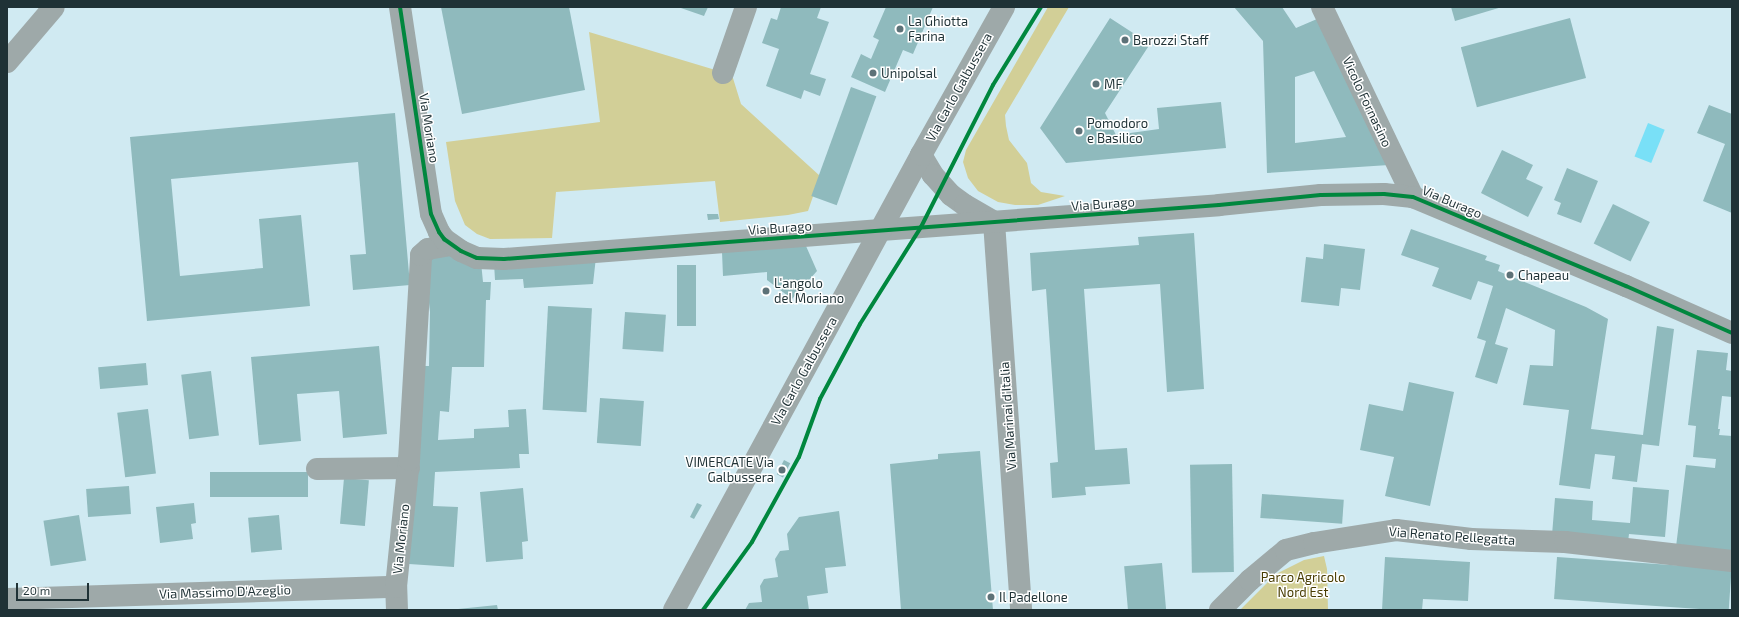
<!DOCTYPE html>
<html>
<head>
<meta charset="utf-8">
<style>
  body { margin:0 }
  #map { position:relative; width:1739px; height:617px; overflow:hidden; background:#d0eaf2; font-family:"Exo 2",sans-serif }
  div>[style] { position:absolute }
  [style*='--x'] { left:calc(var(--x)*1px); top:calc(var(--y)*1px); width:calc(var(--w)*1px); rotate:calc(var(--a)*1deg) }
  .green>* { inset:0; background:#d2cf97 }
  .water>* { inset:0; background:#79e0f7; transform-origin:0 0 }
  .building>* { inset:0; background:#8fbabd; transform-origin:0 0 }
  .minor>* { height:22px; margin:-11px; padding:0 11px; transform-origin:11px; border-radius:11px; background:#9ea9a9 }
  .tertiary>* { height:22px; margin:-11px; padding:0 11px; transform-origin:11px; border-radius:11px; background:#9ea9a9 }
  .cycleway>* { height:4px; margin:-2px; padding:0 2px; transform-origin:2px; border-radius:2px; background:#00873e }
  .dots>* { width:11px; height:11px; translate:-50% -50%; box-sizing:border-box; border:2px solid #fff; border-radius:50% }
  span { translate:-50% -50%; white-space:nowrap; text-align:center; line-height:1.15; -webkit-text-stroke:3px #fff; paint-order:stroke }
  .poi-label { font-size:13px; color:#1f3236 }
  .left { translate:0 -50%; text-align:left }
  .right { translate:-100% -50%; text-align:right }
  .street-label { font-size:13px; color:#1f3236 }
  .park-label { font-size:13px; color:#483c01 }
  .frame { position:absolute; inset:0; border:8px solid #1f3236; pointer-events:none }
  .scale { position:absolute; left:16px; top:583px; width:73px; height:18px; box-sizing:border-box; border:2px solid #1f3236; border-top:0; padding-left:5px; font-size:12px; line-height:14px; white-space:nowrap; color:#1f3236; -webkit-text-stroke:3px #fff; paint-order:stroke }
</style>
</head>
<body>
<div id="map">
  <div class="green">
    <div style="clip-path:polygon(1048px 7px,1069px 7px,1005px 115px,1006px 126px,1009px 140px,1027px 163px,1031px 183px,1041px 192px,1065px 196px,1038px 205px,1015px 205px,998px 202px,978px 191px,968px 178px,963px 162px,966px 150px)"></div>
    <div style="clip-path:polygon(589px 32px,732px 75px,741px 104px,820px 176px,808px 211px,788px 215px,720px 222px,715px 181px,556px 192px,552px 238px,490px 239px,477px 234px,465px 225px,455px 201px,446px 142px,600px 122px)"></div>
    <div style="clip-path:polygon(1324px 556px,1327px 569px,1328px 610px,1240px 610px,1276px 574px,1304px 560px)"></div>
  </div>
  <div class="water">
    <div style="left:1648px;top:123px;width:18px;height:36px;rotate:22deg"></div>
  </div>
  <div class="building">
    <div style="clip-path:polygon(441px 7px,569px 7px,585px 90px,462px 114px)"></div>
    <div style="clip-path:polygon(678px 7px,708px 7px,704px 16px)"></div>
    <div style="clip-path:polygon(781px 7px,821px 7px,817px 18px,829px 22px,810px 74px,826px 79px,820px 96px,804px 90px,801px 99px,766px 86px,779px 49px,762px 43px,771px 18px,777px 20px)"></div>
    <div style="clip-path:polygon(886px 7px,933px 7px,913px 54px,903px 50px,885px 92px,851px 77px,861px 54px,871px 59px,879px 40px,873px 37px)"></div>
    <div style="clip-path:polygon(evenodd,1234px 7px,1282px 7px,1296px 28px,1317px 19px,1389px 165px,1267px 173px,1263px 41px,1234px 7px,1314px 71px,1346px 137px,1295px 143px,1295px 77px,1314px 71px)"></div>
    <div style="clip-path:polygon(1451px 7px,1502px 7px,1455px 21px)"></div>
    <div style="clip-path:polygon(1110px 18px,1150px 44px,1105px 113px,1116px 135px,1159px 129px,1157px 108px,1221px 102px,1226px 148px,1066px 163px,1040px 128px)"></div>
    <div style="left:1570px;top:18px;width:62px;height:113px;rotate:75deg"></div>
    <div style="left:851px;top:87px;width:27px;height:116px;rotate:20deg"></div>
    <div style="clip-path:polygon(1709px 105px,1732px 114px,1732px 213px,1703px 201px,1725px 144px,1697px 133px)"></div>
    <div style="clip-path:polygon(395px 113px,410px 285px,353px 290px,350px 255px,366px 254px,358px 162px,171px 179px,180px 276px,263px 268px,259px 219px,301px 215px,310px 306px,147px 321px,130px 137px)"></div>
    <div style="clip-path:polygon(1502px 150px,1533px 165px,1526px 179px,1543px 187px,1528px 217px,1481px 193px)"></div>
    <div style="clip-path:polygon(1567px 168px,1598px 181px,1581px 223px,1557px 214px,1561px 203px,1554px 200px)"></div>
    <div style="left:1613px;top:204px;width:41px;height:44px;rotate:26deg"></div>
    <div style="clip-path:polygon(707px 214px,718px 214px,719px 219px,708px 220px)"></div>
    <div style="clip-path:polygon(1411px 229px,1487px 256px,1485px 260px,1500px 265px,1498px 271px,1586px 307px,1608px 319px,1591px 429px,1643px 435px,1657px 326px,1674px 329px,1659px 446px,1642px 444px,1637px 482px,1612px 479px,1615px 456px,1595px 454px,1590px 489px,1559px 485px,1569px 410px,1523px 405px,1530px 365px,1553px 366px,1555px 330px,1506px 308px,1495px 344px,1508px 348px,1497px 384px,1475px 377px,1486px 341px,1477px 338px,1493px 286px,1478px 281px,1471px 300px,1432px 286px,1439px 268px,1401px 255px)"></div>
    <div style="clip-path:polygon(1194px 233px,1204px 389px,1167px 392px,1160px 284px,1084px 289px,1095px 450px,1127px 448px,1130px 484px,1085px 487px,1086px 495px,1052px 498px,1050px 463px,1058px 462px,1046px 289px,1032px 291px,1030px 253px,1139px 245px,1138px 237px)"></div>
    <div style="clip-path:polygon(1324px 244px,1365px 249px,1360px 290px,1341px 288px,1339px 306px,1301px 302px,1306px 257px,1323px 259px)"></div>
    <div style="clip-path:polygon(806px 246px,817px 271px,792px 299px,767px 280px,767px 272px,723px 276px,722px 252px)"></div>
    <div style="clip-path:polygon(480px 252px,483px 282px,491px 282px,490px 300px,486px 300px,484px 367px,452px 367px,449px 412px,440px 411px,438px 440px,474px 438px,474px 429px,509px 427px,508px 410px,526px 409px,529px 454px,519px 454px,520px 468px,435px 472px,433px 506px,458px 507px,454px 567px,409px 564px,424px 366px,429px 366px,430px 312px,424px 257px)"></div>
    <div style="clip-path:polygon(596px 257px,593px 284px,524px 288px,523px 279px,495px 280px,494px 263px)"></div>
    <div style="left:677px;top:265px;width:19px;height:61px"></div>
    <div style="left:548px;top:306px;width:44px;height:104px;rotate:3deg"></div>
    <div style="left:625px;top:312px;width:41px;height:37px;rotate:4deg"></div>
    <div style="clip-path:polygon(379px 346px,387px 434px,343px 438px,339px 391px,297px 394px,301px 441px,259px 445px,251px 357px)"></div>
    <div style="clip-path:polygon(1697px 350px,1728px 353px,1726px 370px,1732px 371px,1732px 397px,1722px 396px,1718px 429px,1720px 429px,1719px 435px,1732px 436px,1732px 554px,1676px 547px,1686px 465px,1715px 468px,1716px 459px,1693px 457px,1696px 426px,1688px 425px)"></div>
    <div style="left:146px;top:363px;width:22px;height:48px;rotate:85deg"></div>
    <div style="left:211px;top:371px;width:65px;height:30px;rotate:83deg"></div>
    <div style="clip-path:polygon(1409px 382px,1454px 392px,1430px 506px,1385px 496px,1394px 457px,1360px 450px,1369px 404px,1403px 411px)"></div>
    <div style="left:600px;top:398px;width:44px;height:45px;rotate:4deg"></div>
    <div style="left:148px;top:409px;width:65px;height:31px;rotate:83deg"></div>
    <div style="clip-path:polygon(980px 451px,993px 610px,901px 610px,890px 464px,938px 459px,938px 454px)"></div>
    <div style="left:784px;top:460px;width:7px;height:16px;rotate:27deg"></div>
    <div style="left:1232px;top:464px;width:108px;height:42px;rotate:89deg"></div>
    <div style="left:308px;top:472px;width:25px;height:98px;rotate:90deg"></div>
    <div style="left:344px;top:478px;width:25px;height:46px;rotate:5deg"></div>
    <div style="left:129px;top:486px;width:28px;height:43px;rotate:86deg"></div>
    <div style="clip-path:polygon(1633px 487px,1669px 490px,1665px 537px,1629px 534px,1628px 542px,1552px 535px,1555px 498px,1593px 501px,1592px 520px,1630px 523px)"></div>
    <div style="clip-path:polygon(523px 488px,528px 541px,522px 542px,523px 559px,486px 562px,480px 492px)"></div>
    <div style="left:1262px;top:494px;width:82px;height:24px;rotate:4deg"></div>
    <div style="clip-path:polygon(194px 503px,196px 523px,191px 524px,193px 539px,160px 543px,156px 507px)"></div>
    <div style="clip-path:polygon(697px 503px,702px 505px,694px 519px,690px 517px)"></div>
    <div style="clip-path:polygon(839px 511px,846px 566px,825px 568px,828px 593px,807px 596px,809px 610px,745px 610px,749px 603px,762px 602px,760px 586px,764px 579px,778px 577px,775px 559px,780px 551px,789px 550px,787px 534px,799px 517px)"></div>
    <div style="left:79px;top:515px;width:46px;height:36px;rotate:81deg"></div>
    <div style="left:279px;top:515px;width:35px;height:31px;rotate:85deg"></div>
    <div style="clip-path:polygon(1385px 557px,1470px 562px,1468px 601px,1423px 599px,1422px 610px,1382px 610px)"></div>
    <div style="left:1557px;top:557px;width:175px;height:42px;rotate:4deg"></div>
    <div style="left:1162px;top:563px;width:47px;height:38px;rotate:85deg"></div>
    <div style="clip-path:polygon(497px 605px,498px 610px,458px 610px,458px 609px)"></div>
  </div>
  <div class="minor">
    <div style="--x:1322;--y:7;--w:211;--a:64.4"></div>
    <div style="--x:7;--y:62;--w:72;--a:-49.5"></div>
    <div style="--x:723;--y:73;--w:70;--a:-70.8"></div>
    <div style="--x:921;--y:155;--w:23;--a:59"></div>
    <div style="--x:933;--y:175;--w:27;--a:48"></div>
    <div style="--x:951;--y:195;--w:17;--a:36"></div>
    <div style="--x:965;--y:205;--w:34;--a:30"></div>
    <div style="--x:994;--y:222;--w:389;--a:86"></div>
    <div style="--x:881;--y:230;--w:339;--a:-4.2"></div>
    <div style="--x:1219;--y:205;--w:102;--a:-5.6"></div>
    <div style="--x:1321;--y:195;--w:63;--a:-0.9"></div>
    <div style="--x:1384;--y:194;--w:29;--a:6"></div>
    <div style="--x:1413;--y:197;--w:231;--a:22.7"></div>
    <div style="--x:1626;--y:286;--w:116;--a:23.9"></div>
    <div style="--x:317;--y:469;--w:92;--a:-0.6"></div>
    <div style="--x:7;--y:599;--w:389;--a:-1.8"></div>
    <div style="--x:397;--y:610;--w:23;--a:-92"></div>
    <div style="--x:396;--y:587;--w:128;--a:-84.2"></div>
    <div style="--x:409;--y:460;--w:205;--a:-86.6"></div>
    <div style="--x:421;--y:255;--w:9;--a:-41"></div>
    <div style="--x:428;--y:249;--w:23;--a:-10"></div>
    <div style="--x:1220;--y:610;--w:42;--a:-45"></div>
    <div style="--x:1250;--y:580;--w:47;--a:-39.8"></div>
    <div style="--x:1286;--y:550;--w:29;--a:-14"></div>
    <div style="--x:1314;--y:543;--w:83;--a:-9"></div>
    <div style="--x:1396;--y:530;--w:76;--a:6.8"></div>
    <div style="--x:1471;--y:539;--w:94;--a:1.8"></div>
    <div style="--x:1565;--y:542;--w:168;--a:6.5"></div>
  </div>
  <div class="tertiary">
    <div style="--x:400;--y:7;--w:209;--a:81.5"></div>
    <div style="--x:431;--y:214;--w:20;--a:66"></div>
    <div style="--x:439;--y:232;--w:9;--a:54"></div>
    <div style="--x:444;--y:239;--w:21;--a:35"></div>
    <div style="--x:461;--y:251;--w:17;--a:24"></div>
    <div style="--x:477;--y:258;--w:27;--a:2"></div>
    <div style="--x:504;--y:259;--w:378;--a:-4.4"></div>
    <div style="--x:674;--y:610;--w:518;--a:-61.5"></div>
    <div style="--x:921;--y:155;--w:170;--a:-60.7"></div>
  </div>
  <div class="cycleway">
    <div style="--x:400;--y:7;--w:209;--a:81.5"></div>
    <div style="--x:431;--y:214;--w:20;--a:66"></div>
    <div style="--x:439;--y:232;--w:9;--a:54"></div>
    <div style="--x:444;--y:239;--w:21;--a:35"></div>
    <div style="--x:461;--y:251;--w:17;--a:24"></div>
    <div style="--x:477;--y:258;--w:27;--a:2"></div>
    <div style="--x:504;--y:259;--w:717;--a:-4.32"></div>
    <div style="--x:1219;--y:205;--w:102;--a:-5.6"></div>
    <div style="--x:1321;--y:195;--w:63;--a:-0.9"></div>
    <div style="--x:1384;--y:194;--w:29;--a:6"></div>
    <div style="--x:1413;--y:197;--w:231;--a:22.7"></div>
    <div style="--x:1626;--y:286;--w:116;--a:23.9"></div>
    <div style="--x:703;--y:610;--w:84;--a:-54.2"></div>
    <div style="--x:752;--y:542;--w:97;--a:-61.1"></div>
    <div style="--x:799;--y:457;--w:62;--a:-70.1"></div>
    <div style="--x:820;--y:399;--w:85;--a:-61.9"></div>
    <div style="--x:860;--y:324;--w:115;--a:-57.8"></div>
    <div style="--x:921;--y:227;--w:159;--a:-63.1"></div>
    <div style="--x:993;--y:85;--w:92;--a:-58.4"></div>
  </div>
  <div class="dots">
    <div style="left:900px;top:29px;background:#5d7278"></div>
    <div style="left:1125px;top:40px;background:#5d7278"></div>
    <div style="left:873px;top:73px;background:#5d7278"></div>
    <div style="left:1096px;top:84px;background:#5d7278"></div>
    <div style="left:1079px;top:131px;background:#5d7278"></div>
    <div style="left:1510px;top:275px;background:#5d7278"></div>
    <div style="left:766px;top:291px;background:#5d7278"></div>
    <div style="left:782px;top:470px;background:#5d7278"></div>
    <div style="left:991px;top:597px;background:#5d7278"></div>
  </div>
  <div class="poi-label">
    <span class="left" style="left:908px;top:29px">La Ghiotta<br>Farina</span>
    <span class="left" style="left:1133px;top:40px">Barozzi Staff</span>
    <span class="left" style="left:881px;top:73px">Unipolsal</span>
    <span class="left" style="left:1104px;top:84px">MF</span>
    <span class="left" style="left:1087px;top:131px">Pomodoro<br>e Basilico</span>
    <span class="left" style="left:1518px;top:275px">Chapeau</span>
    <span class="left" style="left:774px;top:291px">L'angolo<br>del Moriano</span>
    <span class="right" style="left:774px;top:470px">VIMERCATE Via<br>Galbussera</span>
    <span class="left" style="left:999px;top:597px">Il Padellone</span>
  </div>
  <div class="street-label">
    <span style="left:959px;top:87px;rotate:-61deg">Via Carlo Galbussera</span>
    <span style="left:1367px;top:102px;rotate:65deg">Vicolo Fornasino</span>
    <span style="left:429px;top:128px;rotate:81deg">Via Moriano</span>
    <span style="left:1452px;top:202px;rotate:23deg">Via Burago</span>
    <span style="left:1103px;top:204px;rotate:-4deg">Via Burago</span>
    <span style="left:780px;top:228px;rotate:-4deg">Via Burago</span>
    <span style="left:804px;top:371px;rotate:-61deg">Via Carlo Galbussera</span>
    <span style="left:1008px;top:416px;rotate:-94deg">Via Marinai d'Italia</span>
    <span style="left:1452px;top:536px;rotate:4deg">Via Renato Pellegatta</span>
    <span style="left:401px;top:539px;rotate:-84deg">Via Moriano</span>
    <span style="left:225px;top:592px;rotate:-2deg">Via Massimo D'Azeglio</span>
  </div>
  <div class="park-label">
    <span style="left:1303px;top:585px">Parco Agricolo<br>Nord Est</span>
  </div>
  <div class="frame"></div>
  <div class="scale">20 m</div>
</div>
</body>
</html>
